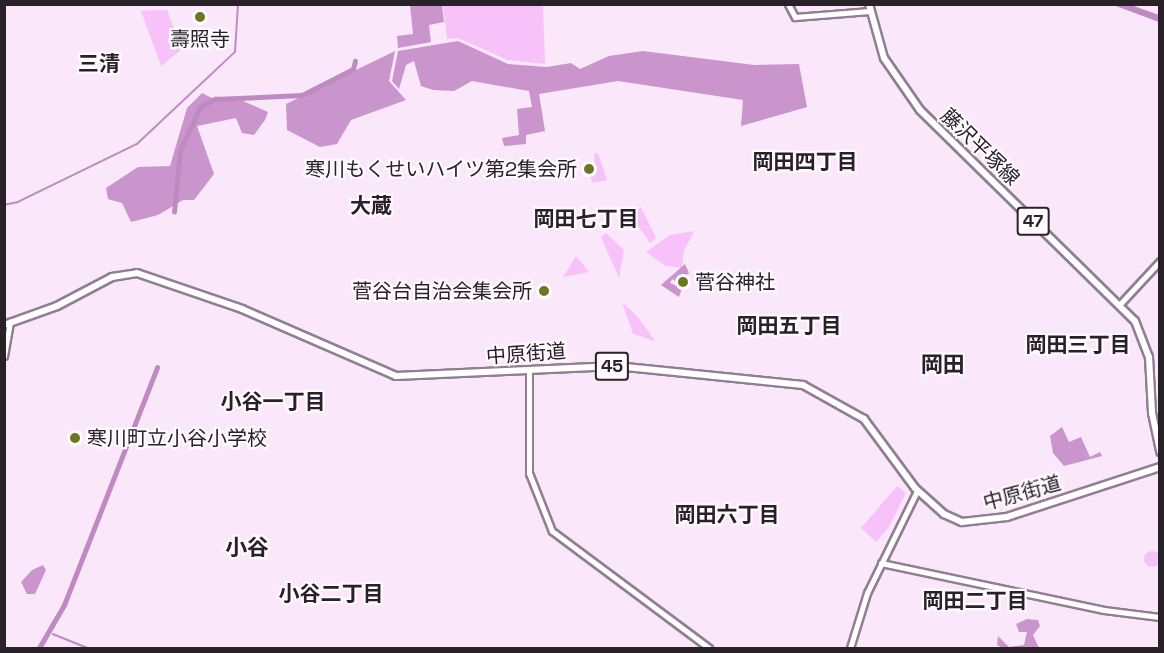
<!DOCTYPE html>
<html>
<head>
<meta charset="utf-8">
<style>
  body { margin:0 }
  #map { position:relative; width:1164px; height:653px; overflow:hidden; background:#fae7fa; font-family:"Space Grotesk","Noto Sans JP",sans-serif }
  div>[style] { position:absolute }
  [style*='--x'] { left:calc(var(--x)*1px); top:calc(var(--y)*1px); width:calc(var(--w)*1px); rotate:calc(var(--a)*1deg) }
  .green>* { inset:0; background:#f7c2f9 }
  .round { border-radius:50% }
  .forest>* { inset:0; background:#ca94cc }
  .water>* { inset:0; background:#bf8ac1 }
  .stream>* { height:1.5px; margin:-0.75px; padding:0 0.75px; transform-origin:0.75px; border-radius:0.75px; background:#bf8ac1 }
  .canal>* { height:4.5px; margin:-2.25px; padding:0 2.25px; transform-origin:2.25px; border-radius:2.25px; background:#bf8ac1 }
  .roads { filter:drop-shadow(2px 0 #907f90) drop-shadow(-2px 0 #907f90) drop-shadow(0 2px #907f90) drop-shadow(0 -2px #907f90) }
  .tertiary>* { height:5px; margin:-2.5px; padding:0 2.5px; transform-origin:2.5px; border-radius:2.5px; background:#fff }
  .primary>* { height:6px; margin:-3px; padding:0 3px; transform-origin:3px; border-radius:3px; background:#fff }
  .dots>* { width:16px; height:16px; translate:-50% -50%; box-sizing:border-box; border:3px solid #fefafe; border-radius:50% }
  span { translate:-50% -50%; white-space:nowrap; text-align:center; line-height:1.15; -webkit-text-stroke:4.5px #fefafe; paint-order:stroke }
  .shield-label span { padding:2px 4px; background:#fefafe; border:2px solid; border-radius:4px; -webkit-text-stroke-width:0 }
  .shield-label { font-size:18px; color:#282128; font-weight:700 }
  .poi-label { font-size:20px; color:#282128 }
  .right { translate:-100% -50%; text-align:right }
  .left { translate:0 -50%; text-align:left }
  .street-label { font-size:20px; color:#282128 }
  .neighbourhood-label { font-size:21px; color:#282128; font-weight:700 }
  .quarter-label { font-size:22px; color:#282128; font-weight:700 }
  .frame { position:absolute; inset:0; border:6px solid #282128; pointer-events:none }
</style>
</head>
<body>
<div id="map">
  <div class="green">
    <div style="clip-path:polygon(443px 5px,543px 5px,545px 64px,508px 60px,458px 38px,447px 39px)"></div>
    <div style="clip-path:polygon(153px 10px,167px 10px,182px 49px,161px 66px,141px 11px)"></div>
    <div style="clip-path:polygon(598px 153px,607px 180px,593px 183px,589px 174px,596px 171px,594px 154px)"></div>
    <div style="clip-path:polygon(641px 207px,656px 238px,650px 243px,631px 216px)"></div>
    <div style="clip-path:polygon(694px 231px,684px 251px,682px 268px,665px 266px,646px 252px,670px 235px)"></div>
    <div style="clip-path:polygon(606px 233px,624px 250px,619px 278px,601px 237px)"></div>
    <div style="clip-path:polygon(576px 256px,589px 272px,563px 277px)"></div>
    <div style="clip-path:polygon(622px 302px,638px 317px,655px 341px,633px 334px)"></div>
    <div style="clip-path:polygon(897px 486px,906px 493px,889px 527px,876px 542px,861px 528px)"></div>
    <div class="round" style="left:1144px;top:551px;width:16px;height:16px"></div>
  </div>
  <div class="forest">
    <div style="clip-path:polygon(410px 5px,442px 5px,444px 22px,429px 25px,431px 42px,398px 48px,397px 36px,413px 34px)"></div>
    <div style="clip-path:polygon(458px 41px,508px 64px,547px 67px,571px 63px,580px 69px,609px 56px,643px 51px,754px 65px,799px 64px,807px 107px,741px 126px,743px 100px,618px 81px,539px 94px,545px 131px,526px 135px,526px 144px,504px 146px,502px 138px,519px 135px,517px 109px,532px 107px,529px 91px,472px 81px,454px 91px,433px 90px,421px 86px,414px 61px,406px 65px,399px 89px,392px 81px,398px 51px)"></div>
    <div style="clip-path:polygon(395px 51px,389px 81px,406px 100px,351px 120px,337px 144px,320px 147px,287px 130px,286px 104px)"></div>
    <div style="clip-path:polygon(202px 93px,216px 100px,241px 100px,268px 112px,265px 120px,254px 135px,242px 133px,236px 118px,197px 126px,214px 174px,194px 200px,183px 200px,158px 215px,131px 222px,122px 203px,108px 199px,106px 188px,138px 167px,170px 166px,187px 108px)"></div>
    <div style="clip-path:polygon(685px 264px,689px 273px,677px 282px,672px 279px,670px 283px,682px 288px,679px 297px,661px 285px)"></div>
    <div style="clip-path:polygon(1062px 427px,1069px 442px,1081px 437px,1090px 457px,1100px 452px,1102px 456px,1064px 466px,1053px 453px,1050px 436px)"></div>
    <div style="clip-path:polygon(43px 565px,46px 570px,35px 594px,27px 594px,21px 582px,32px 570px)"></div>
    <div style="clip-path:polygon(1027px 619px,1038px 620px,1040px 626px,1033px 635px,1039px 648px,1003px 648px,997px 645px,998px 636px,1009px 647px,1024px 645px,1027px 632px,1019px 632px,1016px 624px)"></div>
  </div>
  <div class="water">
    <div style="clip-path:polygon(1113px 5px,1131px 5px,1159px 15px,1159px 22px)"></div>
  </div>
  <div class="stream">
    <div style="--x:4;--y:205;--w:14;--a:-12"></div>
    <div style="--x:18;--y:202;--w:132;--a:-26"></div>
    <div style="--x:137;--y:144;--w:134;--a:-43.2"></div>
    <div style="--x:235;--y:52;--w:48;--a:-86.4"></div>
    <div style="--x:53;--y:634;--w:37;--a:22"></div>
  </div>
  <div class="canal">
    <div style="--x:174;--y:212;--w:62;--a:-84.5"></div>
    <div style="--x:180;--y:150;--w:49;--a:-64.5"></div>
    <div style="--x:201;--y:106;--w:16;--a:-27"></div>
    <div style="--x:215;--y:99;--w:87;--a:-2.6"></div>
    <div style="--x:302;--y:95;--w:57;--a:-27"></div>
    <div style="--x:353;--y:69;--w:8;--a:-76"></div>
    <div style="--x:39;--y:648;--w:50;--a:-59.8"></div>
    <div style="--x:64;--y:605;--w:255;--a:-68.6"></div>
  </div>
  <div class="roads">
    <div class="tertiary">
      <div style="--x:788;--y:4;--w:15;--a:62"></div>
      <div style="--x:795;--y:17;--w:75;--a:-4.6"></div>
      <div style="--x:1120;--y:304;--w:59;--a:-47.1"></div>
      <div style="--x:4;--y:356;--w:35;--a:-80"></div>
      <div style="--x:529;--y:370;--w:103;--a:90"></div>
      <div style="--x:529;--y:473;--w:62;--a:68.4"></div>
      <div style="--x:552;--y:531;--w:196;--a:36.7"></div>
      <div style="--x:881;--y:563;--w:228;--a:11.9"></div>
      <div style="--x:1104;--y:610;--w:56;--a:7.1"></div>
      <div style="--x:850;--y:648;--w:58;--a:-72.8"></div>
      <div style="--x:867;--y:593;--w:114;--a:-63.9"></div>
    </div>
    <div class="primary">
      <div style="--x:869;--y:4;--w:56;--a:74.5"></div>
      <div style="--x:884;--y:58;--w:63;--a:55.3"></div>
      <div style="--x:920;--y:110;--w:301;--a:44.5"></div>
      <div style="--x:1135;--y:321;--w:39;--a:69"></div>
      <div style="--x:1149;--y:357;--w:56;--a:86.9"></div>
      <div style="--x:1152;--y:413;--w:40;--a:78"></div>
      <div style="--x:4;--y:325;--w:56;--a:-19.7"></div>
      <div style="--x:57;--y:306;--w:62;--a:-27.8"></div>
      <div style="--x:112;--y:277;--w:25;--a:-9"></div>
      <div style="--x:137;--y:273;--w:111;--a:18.9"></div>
      <div style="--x:242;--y:309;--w:168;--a:23.5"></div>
      <div style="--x:396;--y:376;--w:220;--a:-2.6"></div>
      <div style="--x:616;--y:366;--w:188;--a:5.8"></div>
      <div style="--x:803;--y:385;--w:70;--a:29.1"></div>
      <div style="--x:864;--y:419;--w:86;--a:53.5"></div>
      <div style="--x:915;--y:488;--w:39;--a:42"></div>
      <div style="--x:944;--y:514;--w:20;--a:24"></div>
      <div style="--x:962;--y:522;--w:45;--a:-6.3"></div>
      <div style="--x:1007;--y:517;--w:161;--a:-18.1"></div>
    </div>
  </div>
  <div class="dots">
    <div style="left:200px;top:17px;background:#6b7622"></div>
    <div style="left:589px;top:169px;background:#6b7622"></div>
    <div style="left:683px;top:282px;background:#6b7622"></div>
    <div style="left:544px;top:291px;background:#6b7622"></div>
    <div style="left:75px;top:438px;background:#6b7622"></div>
  </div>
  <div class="shield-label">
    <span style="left:1033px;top:221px">47</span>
    <span style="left:612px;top:366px">45</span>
  </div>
  <div class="poi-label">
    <span style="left:200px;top:39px">壽照寺</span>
    <span class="right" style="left:577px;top:169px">寒川もくせいハイツ第2集会所</span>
    <span class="left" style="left:695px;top:282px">菅谷神社</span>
    <span class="right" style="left:532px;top:291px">菅谷台自治会集会所</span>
    <span class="left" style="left:87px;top:438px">寒川町立小谷小学校</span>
  </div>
  <div class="street-label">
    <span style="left:980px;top:147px;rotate:44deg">藤沢平塚線</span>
    <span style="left:526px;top:354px;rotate:-4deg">中原街道</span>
    <span style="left:1022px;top:493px;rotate:-15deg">中原街道</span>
  </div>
  <div class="neighbourhood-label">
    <span style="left:99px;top:64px">三清</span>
    <span style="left:805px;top:162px">岡田四丁目</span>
    <span style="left:371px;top:206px">大蔵</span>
    <span style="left:586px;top:219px">岡田七丁目</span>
    <span style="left:789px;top:326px">岡田五丁目</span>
    <span style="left:1078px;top:345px">岡田三丁目</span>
    <span style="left:273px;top:402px">小谷一丁目</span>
    <span style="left:727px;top:515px">岡田六丁目</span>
    <span style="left:331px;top:594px">小谷二丁目</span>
    <span style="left:975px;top:601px">岡田二丁目</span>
  </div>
  <div class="quarter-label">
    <span style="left:943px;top:365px">岡田</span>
    <span style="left:247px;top:548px">小谷</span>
  </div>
  <div class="frame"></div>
</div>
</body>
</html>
